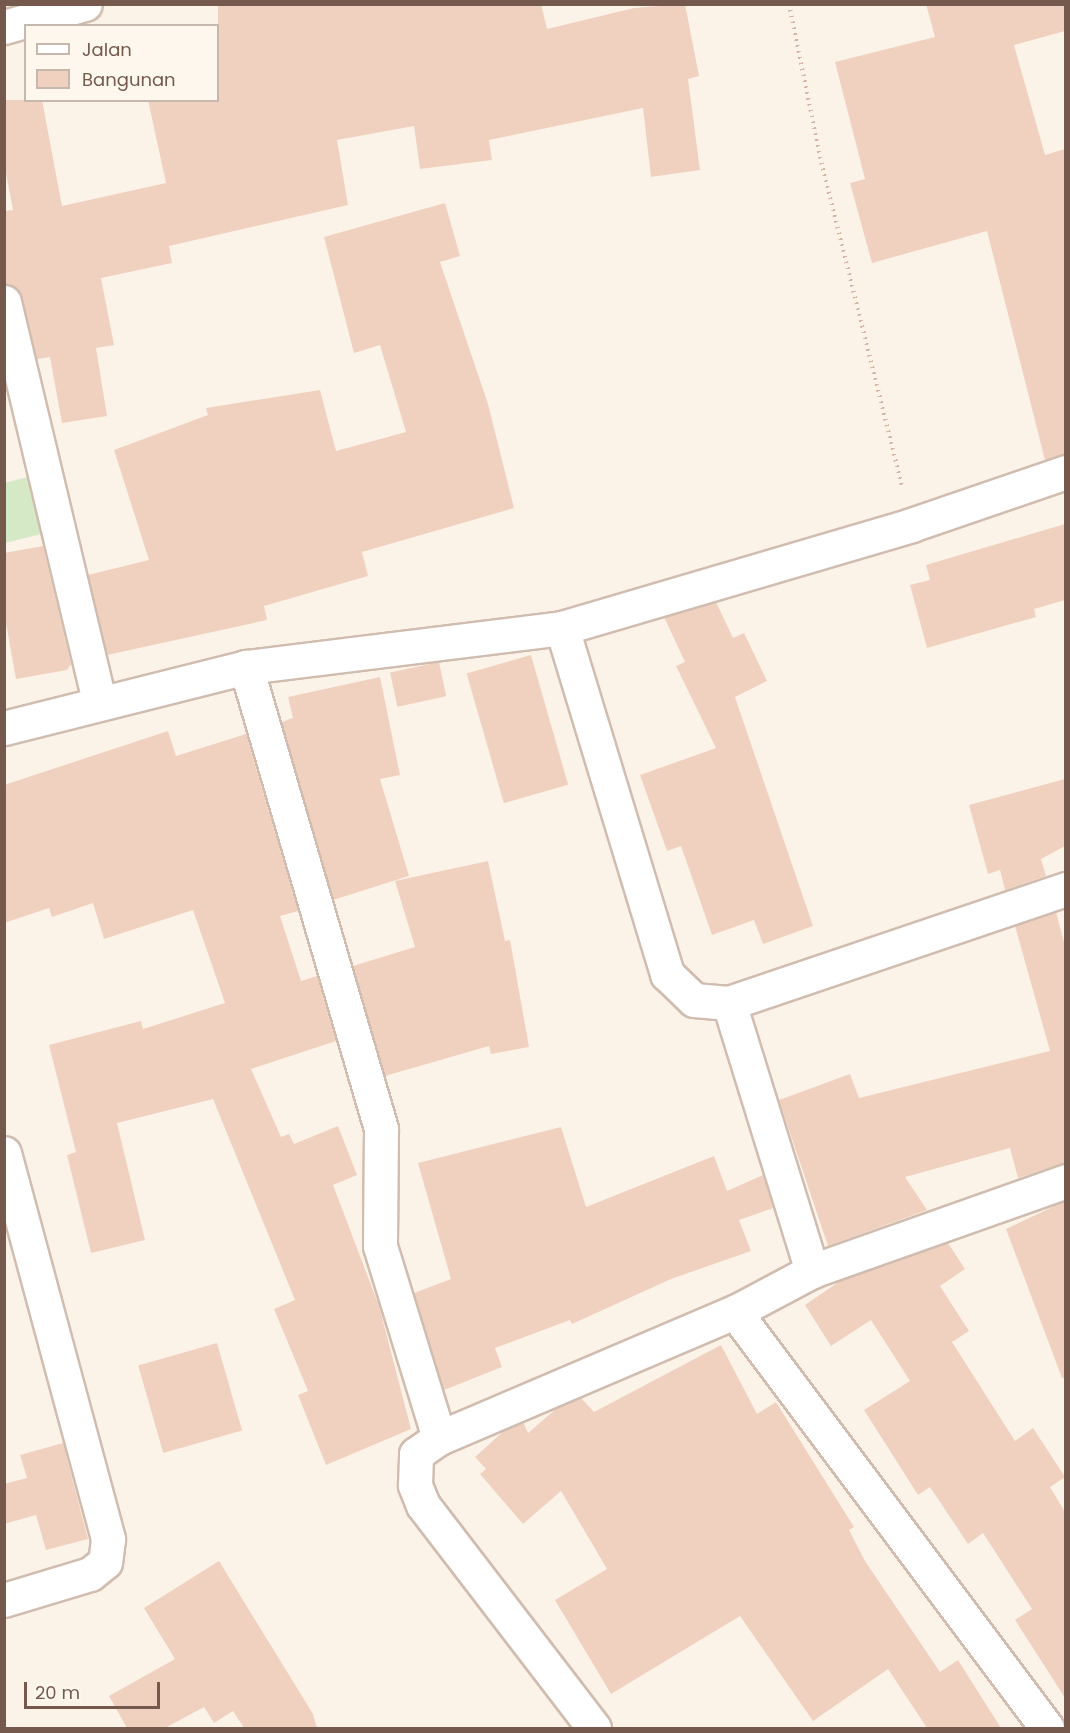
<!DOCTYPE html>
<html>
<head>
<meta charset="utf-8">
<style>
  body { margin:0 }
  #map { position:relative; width:1070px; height:1733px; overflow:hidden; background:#fcf3e8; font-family:Poppins,sans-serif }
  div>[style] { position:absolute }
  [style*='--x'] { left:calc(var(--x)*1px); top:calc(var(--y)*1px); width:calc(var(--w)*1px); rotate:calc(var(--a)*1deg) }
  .green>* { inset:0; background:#d6e9c6 }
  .building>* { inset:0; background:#f0d1c0; transform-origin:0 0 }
  .path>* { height:4px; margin-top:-2px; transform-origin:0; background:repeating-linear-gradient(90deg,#d6b4a3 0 1.5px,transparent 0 6px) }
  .roads { filter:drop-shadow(2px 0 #d0bdb0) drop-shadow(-2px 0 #d0bdb0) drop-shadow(0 2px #d0bdb0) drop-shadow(0 -2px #d0bdb0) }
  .minor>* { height:33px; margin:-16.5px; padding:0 16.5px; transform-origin:16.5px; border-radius:16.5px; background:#fff }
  span { translate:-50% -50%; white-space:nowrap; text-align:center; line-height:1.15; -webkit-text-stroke:4.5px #fef7ee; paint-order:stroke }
  .frame { position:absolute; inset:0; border:6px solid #75594c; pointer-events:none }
  .legend { position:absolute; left:24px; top:24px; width:195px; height:78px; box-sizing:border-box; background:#fef7ee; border:2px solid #c7b8ad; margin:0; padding:8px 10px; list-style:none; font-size:18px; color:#75594c }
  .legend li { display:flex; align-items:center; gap:12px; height:30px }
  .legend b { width:30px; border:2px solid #c7b8ad }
  .scale { position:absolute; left:24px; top:1682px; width:136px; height:27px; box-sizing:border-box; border:3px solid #75594c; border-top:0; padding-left:8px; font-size:18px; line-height:21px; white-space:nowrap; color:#75594c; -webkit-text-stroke:4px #fef7ee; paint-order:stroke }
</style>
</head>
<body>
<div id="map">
  <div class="green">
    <div style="clip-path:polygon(32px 476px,45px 533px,5px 543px,4px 483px)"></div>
  </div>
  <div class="building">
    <div style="clip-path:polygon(218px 4px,541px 4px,547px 29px,634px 8px,685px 4px,699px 76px,688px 79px,700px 170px,651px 177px,643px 108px,489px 140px,492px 160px,420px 169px,414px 126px,337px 140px,348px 205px,169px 246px,172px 263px,101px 278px,114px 345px,96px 348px,107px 416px,62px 423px,50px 357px,37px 359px,22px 297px,4px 284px,4px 211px,13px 210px,4px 163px,4px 100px,42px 100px,62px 206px,166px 183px,148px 100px,218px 100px)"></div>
    <div style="clip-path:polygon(926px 4px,1065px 4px,1065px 31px,1014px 45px,1045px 155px,1065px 149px,1065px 454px,1045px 460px,987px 231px,872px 263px,850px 183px,865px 179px,835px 62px,935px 37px)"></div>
    <div style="clip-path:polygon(445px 203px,460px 256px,440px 262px,488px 404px,514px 508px,362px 552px,368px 576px,264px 606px,267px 620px,107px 655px,88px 575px,149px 560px,114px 450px,208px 415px,206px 408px,320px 390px,336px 451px,406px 432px,380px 345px,354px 353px,324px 237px)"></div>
    <div style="clip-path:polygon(1065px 524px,1065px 600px,1034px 609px,1036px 617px,927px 648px,910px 585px,930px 580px,926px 565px)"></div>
    <div style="clip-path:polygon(43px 546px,71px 664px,67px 670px,16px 679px,4px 612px,4px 553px)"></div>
    <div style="clip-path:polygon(716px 602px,733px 638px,744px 633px,767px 681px,735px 697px,813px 926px,763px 944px,754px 920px,712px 935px,681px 846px,667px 851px,640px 775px,716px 748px,676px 666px,685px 662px,664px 617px)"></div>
    <div style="left:531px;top:655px;width:135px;height:67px;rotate:74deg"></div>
    <div style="left:439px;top:662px;width:35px;height:50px;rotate:78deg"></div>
    <div style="clip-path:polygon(380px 677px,400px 775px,380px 779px,409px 876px,333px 900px,282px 722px,293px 718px,288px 697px)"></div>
    <div style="clip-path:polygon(168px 731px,176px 756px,246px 734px,298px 911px,280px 916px,301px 981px,317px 976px,336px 1041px,251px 1069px,281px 1137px,289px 1134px,294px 1144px,338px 1126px,357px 1175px,333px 1185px,379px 1306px,411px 1429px,326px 1465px,298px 1395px,308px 1391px,274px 1309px,295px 1300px,213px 1099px,117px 1123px,145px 1240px,91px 1253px,67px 1155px,76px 1152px,49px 1045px,141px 1021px,143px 1029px,225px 1003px,193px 910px,104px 939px,93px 903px,52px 917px,49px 908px,4px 923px,4px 785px)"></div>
    <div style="clip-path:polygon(1065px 779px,1065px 846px,1041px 859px,1046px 876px,1005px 890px,1000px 870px,988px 874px,969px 805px)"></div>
    <div style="clip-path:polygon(488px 861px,505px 941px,510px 940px,529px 1047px,491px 1054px,489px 1046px,385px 1076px,353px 966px,415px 947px,395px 881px)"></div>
    <div style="clip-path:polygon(1056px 912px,1065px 946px,1065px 1163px,1018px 1178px,1010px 1148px,905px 1177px,927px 1210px,828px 1246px,779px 1100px,850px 1074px,859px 1098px,1050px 1051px,1015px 926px)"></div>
    <div style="clip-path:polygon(561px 1127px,586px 1207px,714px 1156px,727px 1191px,763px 1175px,773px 1208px,739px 1220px,751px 1251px,671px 1279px,572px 1324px,570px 1320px,495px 1348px,502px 1367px,444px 1390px,414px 1293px,451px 1279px,418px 1163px)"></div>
    <div style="clip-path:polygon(1065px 1201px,1065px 1378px,1062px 1378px,1006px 1229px)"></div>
    <div style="clip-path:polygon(948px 1243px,965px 1269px,940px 1286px,969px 1331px,952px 1342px,1015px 1441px,1033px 1428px,1065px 1477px,1050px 1487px,1065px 1512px,1065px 1698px,1015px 1620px,1032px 1609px,983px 1533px,968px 1544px,930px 1487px,918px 1495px,864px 1410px,910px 1381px,871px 1320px,831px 1346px,805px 1305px,840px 1281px)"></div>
    <div style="left:217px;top:1343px;width:91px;height:82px;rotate:74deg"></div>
    <div style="clip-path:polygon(721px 1345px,757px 1414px,776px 1402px,854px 1527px,849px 1530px,865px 1561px,940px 1672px,958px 1660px,1001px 1728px,927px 1728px,888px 1669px,813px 1721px,740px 1616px,611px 1694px,555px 1600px,607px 1569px,561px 1491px,523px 1524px,480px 1474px,486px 1469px,475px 1457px,505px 1430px,523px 1422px,528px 1433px,556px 1409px,581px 1398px,594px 1412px)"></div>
    <div style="clip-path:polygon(63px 1443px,88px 1539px,46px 1550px,36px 1515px,4px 1524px,4px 1484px,27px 1478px,20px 1455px)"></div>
    <div style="clip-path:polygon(219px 1561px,313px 1714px,317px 1728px,244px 1728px,233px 1711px,214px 1723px,204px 1707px,165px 1728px,127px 1728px,109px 1696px,175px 1659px,144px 1608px)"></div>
  </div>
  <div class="path">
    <div style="--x:789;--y:4;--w:156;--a:78.5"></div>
    <div style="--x:820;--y:157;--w:340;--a:76"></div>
  </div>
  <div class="roads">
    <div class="minor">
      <div style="--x:4;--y:27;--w:84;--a:-15.9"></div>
      <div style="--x:4;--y:302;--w:410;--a:76.6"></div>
      <div style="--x:562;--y:628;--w:362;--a:73.1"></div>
      <div style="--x:667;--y:974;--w:37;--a:44"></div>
      <div style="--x:694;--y:1000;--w:35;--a:5"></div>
      <div style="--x:729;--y:1003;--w:356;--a:-18.7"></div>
      <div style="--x:246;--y:667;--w:481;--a:73.7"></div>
      <div style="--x:381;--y:1129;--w:117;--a:90.5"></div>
      <div style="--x:380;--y:1246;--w:201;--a:72.9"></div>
      <div style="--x:4;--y:728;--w:250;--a:-14.1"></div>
      <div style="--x:246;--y:667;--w:318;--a:-7"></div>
      <div style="--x:562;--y:628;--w:364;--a:-16.4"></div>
      <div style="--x:911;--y:525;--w:164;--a:-18.9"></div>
      <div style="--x:729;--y:1003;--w:281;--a:72.8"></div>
      <div style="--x:4;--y:1153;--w:400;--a:74.9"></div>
      <div style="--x:108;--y:1539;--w:23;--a:97"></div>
      <div style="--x:105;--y:1562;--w:19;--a:141"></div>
      <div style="--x:90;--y:1574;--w:90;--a:163.2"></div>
      <div style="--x:735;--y:1312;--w:520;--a:53.13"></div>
      <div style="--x:594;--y:1728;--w:281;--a:-127.5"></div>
      <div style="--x:423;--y:1505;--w:22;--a:-112"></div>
      <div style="--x:415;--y:1485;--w:31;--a:-88"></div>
      <div style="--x:416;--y:1454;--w:28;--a:-35"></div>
      <div style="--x:439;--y:1438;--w:322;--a:-23.1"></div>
      <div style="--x:735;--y:1312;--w:87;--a:-28"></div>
      <div style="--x:812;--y:1271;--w:269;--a:-19.5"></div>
    </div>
  </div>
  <div class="frame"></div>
  <ul class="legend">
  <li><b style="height:8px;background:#fff"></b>Jalan</li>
  <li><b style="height:16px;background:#f0d1c0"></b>Bangunan</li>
  </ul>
  <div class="scale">20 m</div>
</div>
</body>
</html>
